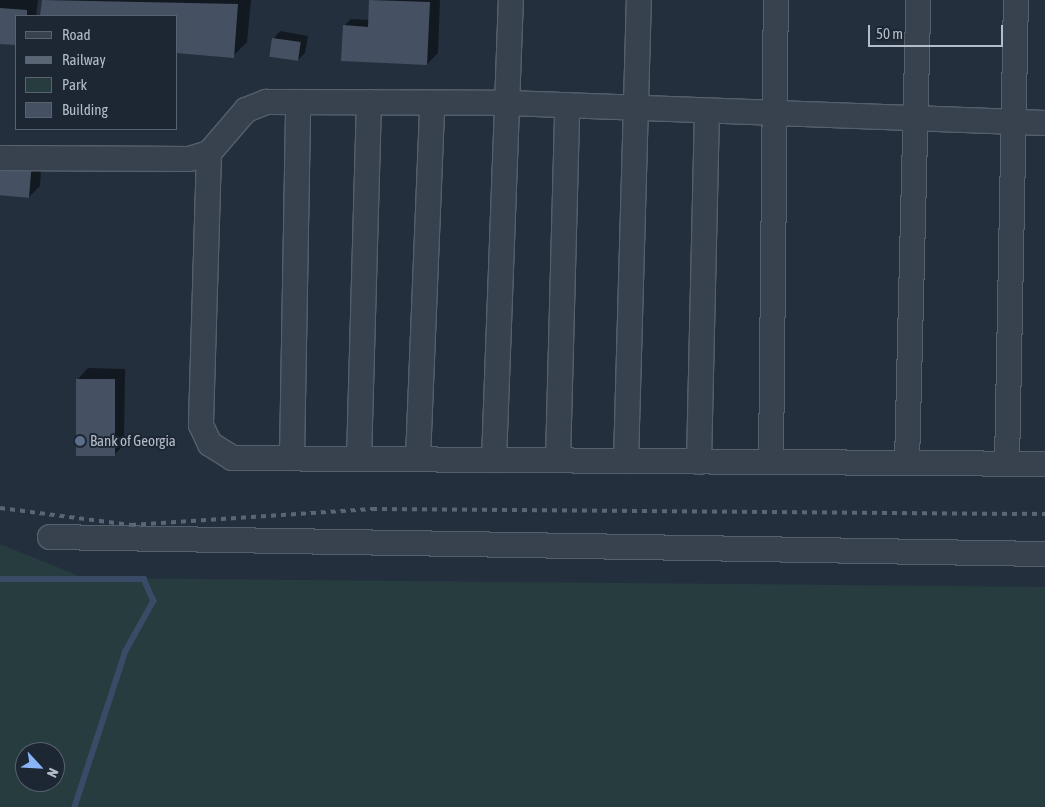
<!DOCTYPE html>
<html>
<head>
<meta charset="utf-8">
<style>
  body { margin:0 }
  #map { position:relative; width:1045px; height:807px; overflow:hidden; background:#242f3e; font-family:"Asap Condensed",sans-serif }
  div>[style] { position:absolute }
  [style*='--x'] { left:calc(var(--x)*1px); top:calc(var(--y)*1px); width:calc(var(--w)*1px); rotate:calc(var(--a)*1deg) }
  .green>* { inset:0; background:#263c3f }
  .shadow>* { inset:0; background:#0007 }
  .stream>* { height:5.5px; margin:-2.75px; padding:0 2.75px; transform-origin:2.75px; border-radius:2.75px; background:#394c67 }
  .building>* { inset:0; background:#455162; transform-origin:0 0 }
  .roads { filter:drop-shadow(1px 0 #565f6c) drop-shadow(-1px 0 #565f6c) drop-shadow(0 1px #565f6c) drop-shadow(0 -1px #565f6c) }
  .minor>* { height:24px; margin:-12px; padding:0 12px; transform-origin:12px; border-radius:12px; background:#38414e }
  .rail>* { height:4px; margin-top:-2px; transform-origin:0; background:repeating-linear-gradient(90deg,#5a6575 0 5px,transparent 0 10px) }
  .dots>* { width:14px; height:14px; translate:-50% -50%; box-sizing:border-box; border:2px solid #1d2633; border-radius:50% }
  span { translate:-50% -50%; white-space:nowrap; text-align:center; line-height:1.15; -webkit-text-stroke:4px #1d2633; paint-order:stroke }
  .poi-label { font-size:15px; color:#b4bcc9 }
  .left { translate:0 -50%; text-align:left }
  .legend { position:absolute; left:15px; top:15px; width:162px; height:115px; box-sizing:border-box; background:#1d2633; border:1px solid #59626f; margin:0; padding:6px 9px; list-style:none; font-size:15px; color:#b4bcc9 }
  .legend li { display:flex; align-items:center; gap:10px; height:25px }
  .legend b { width:25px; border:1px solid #59626f }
  .north { position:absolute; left:15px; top:742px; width:50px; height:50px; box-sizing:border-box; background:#1d2633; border:1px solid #59626f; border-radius:50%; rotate:115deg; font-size:14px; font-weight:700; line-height:20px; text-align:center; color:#b4bcc9 }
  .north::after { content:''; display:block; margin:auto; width:18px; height:22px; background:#8ab4f8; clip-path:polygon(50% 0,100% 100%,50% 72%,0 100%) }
  .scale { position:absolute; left:868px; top:25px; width:135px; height:22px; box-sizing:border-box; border:2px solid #b4bcc9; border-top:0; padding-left:6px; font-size:15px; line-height:18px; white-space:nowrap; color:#b4bcc9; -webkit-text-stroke:4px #1d2633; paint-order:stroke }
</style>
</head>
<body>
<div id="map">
  <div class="green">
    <div style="clip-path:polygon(evenodd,0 544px,84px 578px,1045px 587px,1045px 807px,0 807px,0 544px,25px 752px,55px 752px,55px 782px,25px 782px,25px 752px)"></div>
  </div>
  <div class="shadow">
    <div style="clip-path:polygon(0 0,38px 0,36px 16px,16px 16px,16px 43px,0 42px)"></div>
    <div style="clip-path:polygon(43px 0,251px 0,247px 42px,233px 56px,176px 16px,42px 16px)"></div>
    <div style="clip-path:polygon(371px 0,440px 0,438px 53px,427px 64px,344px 26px,351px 19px,370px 20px)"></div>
    <div style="clip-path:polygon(280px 31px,308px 36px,305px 53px,298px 60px,273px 39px)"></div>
    <div style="clip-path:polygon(42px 153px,40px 186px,29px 197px,0 194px)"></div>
    <div style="clip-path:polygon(88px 368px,125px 369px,124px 445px,113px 456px,78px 379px)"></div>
  </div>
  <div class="stream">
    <div style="--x:0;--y:579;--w:144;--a:0"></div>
    <div style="--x:144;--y:579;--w:24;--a:66"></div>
    <div style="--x:154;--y:601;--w:57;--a:119.2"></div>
    <div style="--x:126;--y:651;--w:164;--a:108.1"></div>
  </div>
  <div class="building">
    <div style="clip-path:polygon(42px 0,238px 4px,234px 58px,176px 53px,176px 16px,40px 16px)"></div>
    <div style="clip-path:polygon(369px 0,430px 2px,427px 65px,341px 61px,343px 25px,368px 27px)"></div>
    <div style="clip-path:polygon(0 8px,27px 10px,27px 16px,16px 16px,16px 45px,0 44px)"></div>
    <div style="left:272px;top:38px;width:29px;height:19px;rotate:8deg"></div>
    <div style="left:0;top:161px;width:32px;height:34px;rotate:5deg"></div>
    <div style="left:76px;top:379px;width:39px;height:77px"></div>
  </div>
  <div class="roads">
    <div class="minor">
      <div style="--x:209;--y:153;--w:272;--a:91.7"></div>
      <div style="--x:201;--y:425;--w:21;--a:65"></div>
      <div style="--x:210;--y:444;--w:26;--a:32"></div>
      <div style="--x:232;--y:458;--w:813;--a:0.42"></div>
      <div style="--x:0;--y:158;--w:189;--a:0.3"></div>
      <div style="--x:189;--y:159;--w:21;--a:-17"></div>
      <div style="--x:209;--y:153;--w:57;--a:-49.3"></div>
      <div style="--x:246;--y:110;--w:22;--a:-22"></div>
      <div style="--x:266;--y:102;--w:242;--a:0.2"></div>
      <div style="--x:508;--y:103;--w:537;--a:2.13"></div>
      <div style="--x:292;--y:458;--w:356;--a:-89"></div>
      <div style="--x:359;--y:459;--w:357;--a:-88.4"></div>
      <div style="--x:418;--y:459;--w:356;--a:-87.7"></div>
      <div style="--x:494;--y:460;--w:460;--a:-87.9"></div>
      <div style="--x:558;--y:460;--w:355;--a:-88.5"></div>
      <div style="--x:626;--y:461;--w:461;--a:-88.4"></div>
      <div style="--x:699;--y:462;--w:351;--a:-88.7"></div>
      <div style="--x:771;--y:462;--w:462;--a:-89.4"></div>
      <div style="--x:907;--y:463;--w:463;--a:-88.6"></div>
      <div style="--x:1007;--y:464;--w:464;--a:-88.9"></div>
      <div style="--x:50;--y:537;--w:995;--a:0.98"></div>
    </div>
  </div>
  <div class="rail">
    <div style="--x:0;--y:508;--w:132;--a:7.4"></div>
    <div style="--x:131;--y:525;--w:242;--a:-3.8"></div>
    <div style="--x:372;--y:509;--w:673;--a:0.43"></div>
  </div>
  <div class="dots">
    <div style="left:80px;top:441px;background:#5c6f8a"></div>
  </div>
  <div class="poi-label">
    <span class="left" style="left:90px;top:441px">Bank of Georgia</span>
  </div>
  <ul class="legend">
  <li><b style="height:6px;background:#38414e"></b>Road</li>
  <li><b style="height:6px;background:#5a6575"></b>Railway</li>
  <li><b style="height:14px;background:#263c3f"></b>Park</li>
  <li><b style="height:14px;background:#455162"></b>Building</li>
  </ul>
  <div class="north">N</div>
  <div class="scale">50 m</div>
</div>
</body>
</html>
